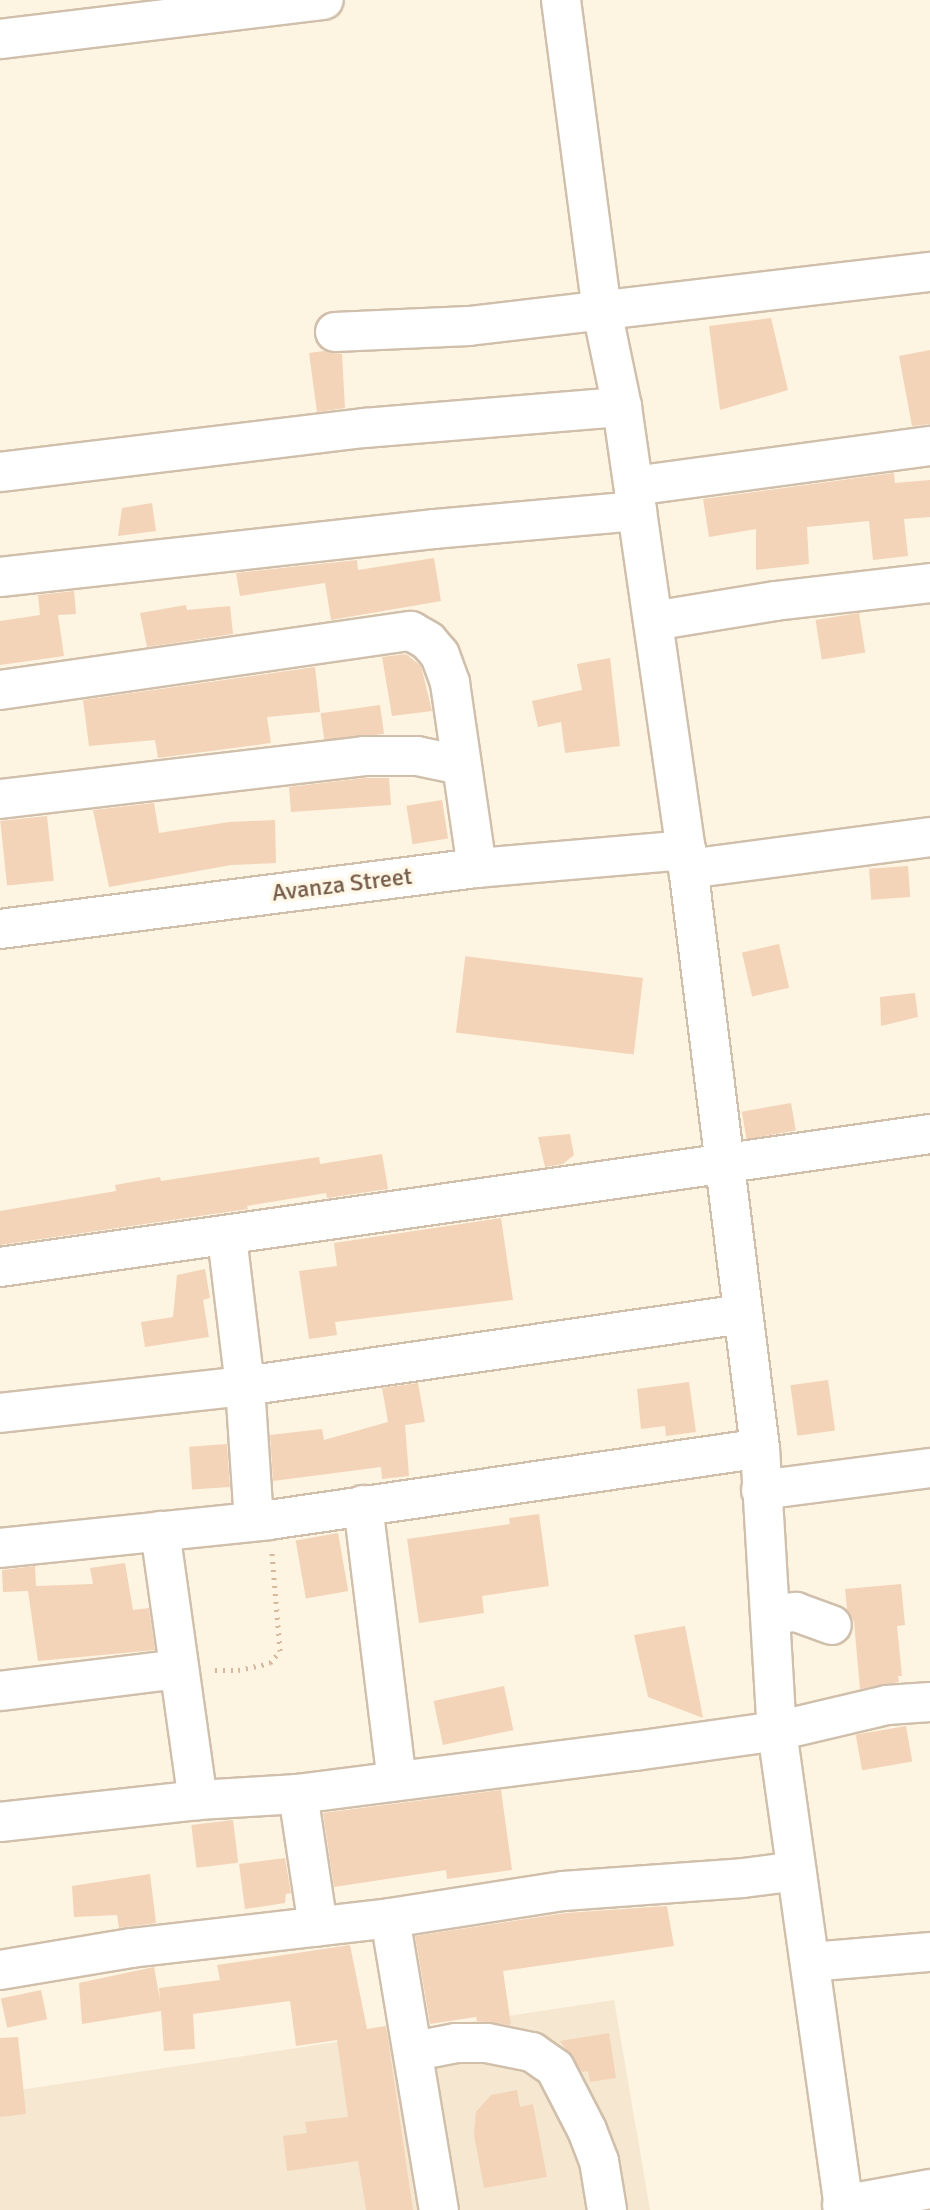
<!DOCTYPE html>
<html>
<head>
<meta charset="utf-8">
<style>
  body { margin:0 }
  #map { position:relative; width:930px; height:2210px; overflow:hidden; background:#fdf4e2; font-family:Signika,sans-serif }
  div>[style] { position:absolute }
  [style*='--x'] { left:calc(var(--x)*1px); top:calc(var(--y)*1px); width:calc(var(--w)*1px); rotate:calc(var(--a)*1deg) }
  .residential>* { inset:0; background:#f5e7d0 }
  .building>* { inset:0; background:#f3d4b8; transform-origin:0 0 }
  .path>* { height:5px; margin-top:-2.5px; transform-origin:0; background:repeating-linear-gradient(90deg,#d8b89c 0 2px,transparent 0 8px) }
  .roads { filter:drop-shadow(2px 0 #d0bfab) drop-shadow(-2px 0 #d0bfab) drop-shadow(0 2px #d0bfab) drop-shadow(0 -2px #d0bfab) }
  .minor>* { height:38px; margin:-19px; padding:0 19px; transform-origin:19px; border-radius:19px; background:#fff }
  span { translate:-50% -50%; white-space:nowrap; text-align:center; line-height:1.15; -webkit-text-stroke:7px #fff8e8; paint-order:stroke }
  .street-label { font-size:24px; color:#755b48 }
</style>
</head>
<body>
<div id="map">
  <div class="residential">
    <div style="clip-path:polygon(614px 2000px,650px 2210px,0 2210px,0 2093px)"></div>
  </div>
  <div class="building">
    <div style="clip-path:polygon(771px 318px,788px 390px,720px 410px,709px 326px)"></div>
    <div style="clip-path:polygon(930px 350px,930px 424px,912px 426px,899px 356px)"></div>
    <div style="clip-path:polygon(324px 351px,342px 354px,345px 408px,317px 412px,309px 353px)"></div>
    <div style="clip-path:polygon(894px 473px,895px 483px,930px 480px,930px 517px,904px 519px,908px 556px,873px 560px,869px 521px,807px 527px,809px 564px,756px 570px,756px 529px,709px 537px,703px 499px)"></div>
    <div style="clip-path:polygon(152px 503px,156px 531px,118px 536px,122px 508px)"></div>
    <div style="clip-path:polygon(434px 558px,441px 601px,331px 620px,325px 583px,240px 596px,236px 573px,357px 560px,358px 570px)"></div>
    <div style="clip-path:polygon(74px 591px,76px 614px,58px 615px,64px 656px,0 665px,0 621px,40px 615px,38px 595px)"></div>
    <div style="clip-path:polygon(186px 605px,187px 610px,230px 606px,233px 634px,147px 647px,140px 613px)"></div>
    <div style="left:859px;top:613px;width:40px;height:44px;rotate:81deg"></div>
    <div style="clip-path:polygon(406px 654px,421px 666px,432px 711px,392px 716px,382px 657px)"></div>
    <div style="clip-path:polygon(610px 658px,620px 746px,565px 753px,561px 722px,538px 727px,532px 701px,582px 690px,577px 664px)"></div>
    <div style="clip-path:polygon(315px 667px,320px 712px,267px 717px,271px 743px,158px 758px,155px 740px,89px 746px,83px 700px)"></div>
    <div style="left:380px;top:705px;width:29px;height:60px;rotate:82deg"></div>
    <div style="clip-path:polygon(365px 778px,389px 778px,391px 805px,291px 812px,289px 787px)"></div>
    <div style="left:442px;top:800px;width:39px;height:36px;rotate:81deg"></div>
    <div style="clip-path:polygon(154px 803px,159px 833px,229px 822px,275px 820px,276px 863px,231px 865px,109px 887px,93px 810px)"></div>
    <div style="left:47px;top:816px;width:65px;height:47px;rotate:84deg"></div>
    <div style="left:908px;top:866px;width:31px;height:39px;rotate:86deg"></div>
    <div style="left:779px;top:944px;width:45px;height:38px;rotate:77deg"></div>
    <div style="left:643px;top:978px;width:77px;height:179px;rotate:97deg"></div>
    <div style="clip-path:polygon(915px 993px,918px 1017px,881px 1026px,880px 997px)"></div>
    <div style="left:791px;top:1103px;width:28px;height:50px;rotate:80deg"></div>
    <div style="clip-path:polygon(570px 1134px,574px 1155px,563px 1164px,545px 1167px,538px 1137px)"></div>
    <div style="clip-path:polygon(382px 1154px,388px 1189px,327px 1198px,326px 1193px,247px 1206px,248px 1209px,0 1245px,0 1211px,116px 1191px,115px 1185px,160px 1177px,161px 1181px,319px 1157px,320px 1164px)"></div>
    <div style="clip-path:polygon(501px 1218px,513px 1300px,335px 1322px,337px 1335px,309px 1339px,299px 1271px,337px 1266px,334px 1243px)"></div>
    <div style="clip-path:polygon(205px 1269px,210px 1298px,203px 1300px,209px 1337px,145px 1347px,141px 1322px,173px 1317px,177px 1275px)"></div>
    <div style="left:828px;top:1380px;width:51px;height:38px;rotate:82deg"></div>
    <div style="clip-path:polygon(689px 1382px,696px 1432px,666px 1436px,665px 1426px,641px 1429px,637px 1389px)"></div>
    <div style="clip-path:polygon(418px 1383px,425px 1422px,405px 1425px,409px 1476px,382px 1479px,381px 1467px,273px 1481px,270px 1435px,322px 1429px,324px 1440px,388px 1422px,382px 1388px)"></div>
    <div style="left:227px;top:1444px;width:43px;height:38px;rotate:86deg"></div>
    <div style="clip-path:polygon(539px 1514px,549px 1586px,482px 1596px,484px 1613px,419px 1623px,407px 1539px,510px 1524px,509px 1518px)"></div>
    <div style="left:338px;top:1533px;width:59px;height:43px;rotate:80deg"></div>
    <div style="clip-path:polygon(125px 1563px,133px 1610px,149px 1608px,155px 1650px,38px 1661px,28px 1591px,3px 1592px,2px 1570px,35px 1566px,36px 1586px,93px 1584px,90px 1568px)"></div>
    <div style="clip-path:polygon(901px 1584px,905px 1625px,897px 1626px,902px 1676px,898px 1676px,899px 1682px,860px 1689px,854px 1622px,847px 1609px,845px 1589px)"></div>
    <div style="clip-path:polygon(685px 1626px,703px 1718px,648px 1697px,634px 1635px)"></div>
    <div style="left:504px;top:1686px;width:45px;height:72px;rotate:78deg"></div>
    <div style="left:906px;top:1726px;width:36px;height:51px;rotate:80deg"></div>
    <div style="clip-path:polygon(501px 1790px,512px 1870px,447px 1879px,446px 1870px,334px 1887px,323px 1813px)"></div>
    <div style="left:233px;top:1820px;width:43px;height:42px;rotate:83deg"></div>
    <div style="clip-path:polygon(285px 1858px,291px 1893px,286px 1894px,285px 1903px,245px 1909px,239px 1864px)"></div>
    <div style="clip-path:polygon(150px 1874px,156px 1923px,119px 1928px,117px 1915px,74px 1917px,72px 1886px)"></div>
    <div style="clip-path:polygon(667px 1906px,674px 1946px,503px 1971px,511px 2025px,477px 2021px,476px 2017px,430px 2024px,415px 1936px,566px 1913px)"></div>
    <div style="clip-path:polygon(350px 1945px,367px 2029px,386px 2026px,413px 2210px,366px 2210px,358px 2161px,287px 2171px,283px 2136px,307px 2133px,305px 2122px,348px 2117px,337px 2040px,296px 2046px,290px 2001px,193px 2014px,195px 2049px,164px 2051px,161px 2011px,82px 2024px,79px 1983px,154px 1967px,160px 2000px,159px 1988px,220px 1980px,217px 1965px)"></div>
    <div style="left:41px;top:1990px;width:30px;height:41px;rotate:78deg"></div>
    <div style="clip-path:polygon(609px 2033px,616px 2078px,590px 2082px,588px 2071px,582px 2072px,560px 2041px)"></div>
    <div style="clip-path:polygon(18px 2037px,26px 2114px,0 2117px,0 2038px)"></div>
    <div style="clip-path:polygon(517px 2090px,520px 2107px,533px 2104px,547px 2177px,484px 2188px,474px 2135px,476px 2112px,491px 2095px)"></div>
  </div>
  <div class="path">
    <div style="--x:215;--y:1670;--w:23;--a:0"></div>
    <div style="--x:238;--y:1670;--w:33;--a:-12"></div>
    <div style="--x:270;--y:1663;--w:16;--a:-50"></div>
    <div style="--x:280;--y:1651;--w:98;--a:-94.7"></div>
  </div>
  <div class="roads">
    <div class="minor">
      <div style="--x:561;--y:0;--w:314;--a:82.5"></div>
      <div style="--x:602;--y:311;--w:98;--a:78.2"></div>
      <div style="--x:622;--y:407;--w:448;--a:81.8"></div>
      <div style="--x:686;--y:850;--w:603;--a:82.95"></div>
      <div style="--x:760;--y:1448;--w:284;--a:86.6"></div>
      <div style="--x:777;--y:1731;--w:484;--a:82"></div>
      <div style="--x:0;--y:39;--w:326;--a:-6.9"></div>
      <div style="--x:335;--y:332;--w:134;--a:-2.6"></div>
      <div style="--x:469;--y:326;--w:464;--a:-6.7"></div>
      <div style="--x:0;--y:472;--w:368;--a:-6.9"></div>
      <div style="--x:365;--y:428;--w:258;--a:-4.7"></div>
      <div style="--x:634;--y:486;--w:299;--a:-7.7"></div>
      <div style="--x:0;--y:577;--w:438;--a:-6.3"></div>
      <div style="--x:435;--y:529;--w:203;--a:-5.1"></div>
      <div style="--x:653;--y:621;--w:124;--a:-9.3"></div>
      <div style="--x:775;--y:601;--w:156;--a:-6.6"></div>
      <div style="--x:0;--y:690;--w:415;--a:-8.2"></div>
      <div style="--x:411;--y:631;--w:20;--a:30"></div>
      <div style="--x:428;--y:641;--w:18;--a:49"></div>
      <div style="--x:440;--y:655;--w:30;--a:70"></div>
      <div style="--x:450;--y:683;--w:187;--a:81.7"></div>
      <div style="--x:0;--y:799;--w:367;--a:-6.7"></div>
      <div style="--x:364;--y:756;--w:53;--a:0"></div>
      <div style="--x:417;--y:756;--w:45;--a:11.6"></div>
      <div style="--x:688;--y:869;--w:244;--a:-7.5"></div>
      <div style="--x:0;--y:929;--w:481;--a:-7.3"></div>
      <div style="--x:477;--y:868;--w:210;--a:-4.9"></div>
      <div style="--x:227;--y:1237;--w:150;--a:83.1"></div>
      <div style="--x:245;--y:1386;--w:135;--a:86.2"></div>
      <div style="--x:0;--y:1267;--w:939;--a:-8.14"></div>
      <div style="--x:0;--y:1413;--w:246;--a:-6.3"></div>
      <div style="--x:245;--y:1386;--w:503;--a:-8.23"></div>
      <div style="--x:761;--y:1490;--w:170;--a:-7.4"></div>
      <div style="--x:363;--y:1505;--w:278;--a:83"></div>
      <div style="--x:160;--y:1531;--w:272;--a:82"></div>
      <div style="--x:0;--y:1548;--w:270;--a:-5.9"></div>
      <div style="--x:269;--y:1520;--w:496;--a:-8.3"></div>
      <div style="--x:770;--y:1615;--w:26;--a:-7"></div>
      <div style="--x:796;--y:1612;--w:38;--a:20"></div>
      <div style="--x:0;--y:1691;--w:180;--a:-7"></div>
      <div style="--x:298;--y:1794;--w:134;--a:81.4"></div>
      <div style="--x:0;--y:1822;--w:199;--a:-6.3"></div>
      <div style="--x:198;--y:1800;--w:100;--a:-3.4"></div>
      <div style="--x:298;--y:1794;--w:340;--a:-7.3"></div>
      <div style="--x:635;--y:1751;--w:143;--a:-8"></div>
      <div style="--x:777;--y:1731;--w:113;--a:-13.3"></div>
      <div style="--x:887;--y:1705;--w:43;--a:-4"></div>
      <div style="--x:390;--y:1918;--w:296;--a:80.5"></div>
      <div style="--x:810;--y:1962;--w:120;--a:-4.8"></div>
      <div style="--x:0;--y:1970;--w:133;--a:-9.5"></div>
      <div style="--x:131;--y:1948;--w:261;--a:-6.6"></div>
      <div style="--x:390;--y:1918;--w:175;--a:-8.9"></div>
      <div style="--x:563;--y:1891;--w:180;--a:-4.1"></div>
      <div style="--x:743;--y:1878;--w:54;--a:-7.4"></div>
      <div style="--x:415;--y:2051;--w:42;--a:-11"></div>
      <div style="--x:456;--y:2043;--w:31;--a:0"></div>
      <div style="--x:487;--y:2043;--w:46;--a:11.3"></div>
      <div style="--x:532;--y:2052;--w:28;--a:35"></div>
      <div style="--x:555;--y:2068;--w:70;--a:62.7"></div>
      <div style="--x:587;--y:2130;--w:33;--a:69"></div>
      <div style="--x:599;--y:2161;--w:50;--a:80.7"></div>
      <div style="--x:842;--y:2205;--w:89;--a:-10.3"></div>
    </div>
  </div>
  <div class="street-label">
    <span style="left:342px;top:885px;rotate:-7deg">Avanza Street</span>
  </div>
</div>
</body>
</html>
